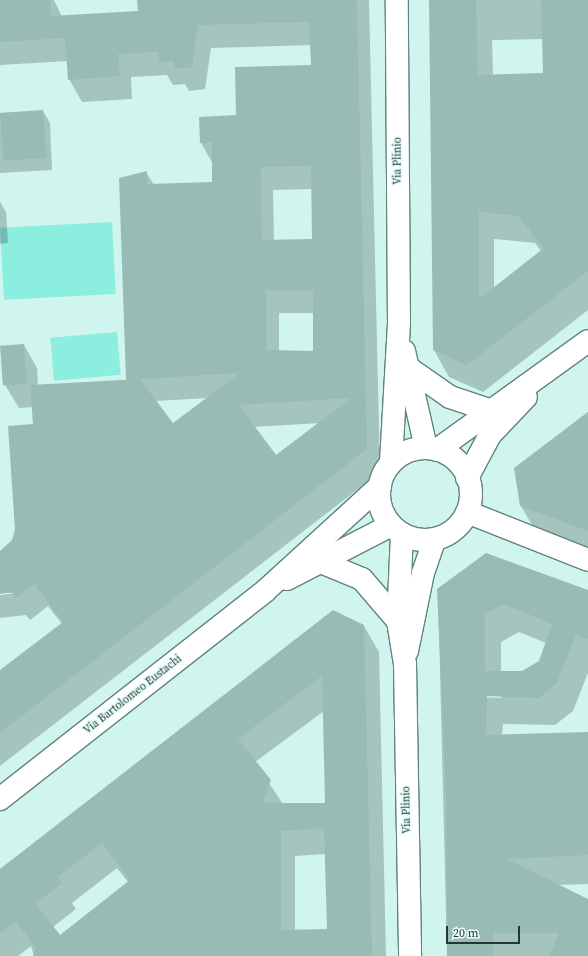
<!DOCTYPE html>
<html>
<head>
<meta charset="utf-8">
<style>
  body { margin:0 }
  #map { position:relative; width:588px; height:956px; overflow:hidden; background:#d0f5ee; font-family:"Source Serif 4",serif }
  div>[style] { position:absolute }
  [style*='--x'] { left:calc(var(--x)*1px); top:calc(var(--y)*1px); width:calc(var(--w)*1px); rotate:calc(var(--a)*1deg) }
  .green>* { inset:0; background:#8ceede; transform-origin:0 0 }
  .shadow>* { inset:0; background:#0003 }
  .building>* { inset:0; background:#98bcb5; transform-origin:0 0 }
  .roads { filter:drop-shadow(1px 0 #61837d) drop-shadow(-1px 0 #61837d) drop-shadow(0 1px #61837d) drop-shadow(0 -1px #61837d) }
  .street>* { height:22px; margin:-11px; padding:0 11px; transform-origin:11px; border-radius:11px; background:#fff }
  .secondary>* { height:22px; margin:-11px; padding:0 11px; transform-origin:11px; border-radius:11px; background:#fff }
  .secondary>.ring { margin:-11px; padding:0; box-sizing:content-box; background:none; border:22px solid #fff; border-radius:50% }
  span { translate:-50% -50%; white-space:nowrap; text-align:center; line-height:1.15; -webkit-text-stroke:4px #e9fffb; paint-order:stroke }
  .street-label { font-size:11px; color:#263532 }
  .scale { position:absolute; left:446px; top:926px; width:74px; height:18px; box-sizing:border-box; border:2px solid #263532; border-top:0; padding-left:5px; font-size:12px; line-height:14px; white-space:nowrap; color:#263532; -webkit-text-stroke:3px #e9fffb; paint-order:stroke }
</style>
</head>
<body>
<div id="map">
  <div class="green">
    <div style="left:112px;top:222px;width:72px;height:112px;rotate:87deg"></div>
    <div style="left:117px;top:332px;width:43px;height:67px;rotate:85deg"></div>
  </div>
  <div class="shadow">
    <div style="clip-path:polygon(evenodd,0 0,54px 0,62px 17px,139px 12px,138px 0,369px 0,380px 472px,0 766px,0 671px,62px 624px,48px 606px,30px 620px,26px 615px,0 618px,0 595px,17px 593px,0 593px,0 555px,13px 541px,34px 425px,33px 407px,19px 408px,5px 385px,24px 345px,37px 368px,38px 386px,128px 381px,146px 172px,154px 185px,213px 183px,213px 164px,201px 143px,312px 66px,311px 45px,211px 48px,205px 89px,189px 91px,185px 84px,173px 85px,167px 75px,131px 77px,132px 99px,82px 102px,69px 79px,68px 61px,0 65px,0 0,313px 189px,314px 240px,274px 240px,273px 190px,313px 189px,0 0,279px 313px,314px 313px,314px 352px,279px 352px,279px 313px,0 0,209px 398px,173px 425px,155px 401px,209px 398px,0 0,320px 423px,276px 456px,254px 427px,320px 423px)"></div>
    <div style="clip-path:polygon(evenodd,430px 0,588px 0,588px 310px,483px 392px,449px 377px,434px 350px,430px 0,543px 39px,545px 74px,493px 75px,492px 40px,543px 39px,430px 0,494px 239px,535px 243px,541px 251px,494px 288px,494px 239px)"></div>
    <div style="clip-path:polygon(43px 111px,50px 123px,52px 170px,0 173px,0 113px)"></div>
    <div style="clip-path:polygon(0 202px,6px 212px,8px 243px,0 244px)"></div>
    <div style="clip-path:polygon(588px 412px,588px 554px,538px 535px,521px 506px,515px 469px)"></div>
    <div style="clip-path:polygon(evenodd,438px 589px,588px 592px,588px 673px,573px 711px,555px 725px,503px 724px,502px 735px,588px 733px,588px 884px,556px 885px,588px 901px,588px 956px,447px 956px,438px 589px,519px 632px,546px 643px,540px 662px,522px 672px,501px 672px,501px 642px,519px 632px,438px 589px,482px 695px,501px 696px,501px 698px,482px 697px,482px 695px)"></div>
    <div style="clip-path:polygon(evenodd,364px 626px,379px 652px,386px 956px,34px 956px,31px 946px,18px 956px,0 956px,0 870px,364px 626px,324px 711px,326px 804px,283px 804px,255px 762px,324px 711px,364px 626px,326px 854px,328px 930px,295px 930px,295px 856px,326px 854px,364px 626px,117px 868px,128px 882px,60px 936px,53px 927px,76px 909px,72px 903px,117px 868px)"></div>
  </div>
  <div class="building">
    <div style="clip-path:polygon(evenodd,0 0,50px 0,51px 16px,138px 11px,137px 0,357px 0,367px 449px,0 733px,0 670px,63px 622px,34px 584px,16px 598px,12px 592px,0 594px,0 551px,12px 540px,15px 530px,8px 426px,33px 424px,30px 385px,140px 379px,173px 423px,240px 373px,126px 380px,119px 178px,147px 171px,147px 184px,212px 182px,212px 142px,200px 143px,199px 117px,236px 115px,235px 67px,311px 65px,309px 22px,198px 25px,192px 67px,175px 69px,174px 61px,159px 62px,158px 52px,118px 54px,120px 76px,68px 80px,65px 38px,0 42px,0 0,311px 166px,312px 239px,262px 240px,261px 167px,311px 166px,0 0,266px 290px,313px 291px,313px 351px,266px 350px,266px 290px,0 0,351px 398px,276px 455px,239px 405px,351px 398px)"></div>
    <div style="clip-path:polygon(evenodd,429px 0,476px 0,478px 75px,543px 73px,541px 0,588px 0,588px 271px,467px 365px,433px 350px,429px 0,479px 212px,518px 216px,544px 248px,479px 299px,479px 212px)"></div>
    <div style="left:43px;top:110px;width:48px;height:43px;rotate:86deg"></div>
    <div style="left:24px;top:344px;width:40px;height:24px;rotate:86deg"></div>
    <div style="clip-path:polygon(588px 412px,588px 531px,520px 506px,514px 468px)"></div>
    <div style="clip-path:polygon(evenodd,486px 553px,588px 590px,588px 639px,576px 635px,557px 683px,539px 698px,487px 696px,486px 735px,588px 732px,588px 855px,507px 859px,588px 899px,588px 956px,549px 956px,559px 933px,494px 933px,493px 956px,447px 956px,446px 795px,437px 589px,486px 553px,503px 604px,552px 624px,539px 661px,522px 671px,485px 671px,485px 614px,503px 604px)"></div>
    <div style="clip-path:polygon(evenodd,333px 610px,364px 625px,372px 956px,33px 956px,36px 948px,16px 921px,0 933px,0 869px,333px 610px,322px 676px,325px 803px,263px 803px,271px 780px,238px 739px,322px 676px,333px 610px,324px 828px,327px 929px,281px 930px,281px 831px,324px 828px,333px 610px,102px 843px,130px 880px,60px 935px,36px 904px,62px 883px,58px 877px,102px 843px)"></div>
  </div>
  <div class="roads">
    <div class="street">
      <div style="--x:407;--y:367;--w:52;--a:34.9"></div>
      <div style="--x:450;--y:397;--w:41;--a:18.4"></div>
      <div style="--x:437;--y:450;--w:186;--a:-35.8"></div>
      <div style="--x:467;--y:478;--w:49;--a:-61.9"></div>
      <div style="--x:490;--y:435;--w:52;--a:-46.5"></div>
      <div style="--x:467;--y:512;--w:130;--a:21.6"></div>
      <div style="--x:321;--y:562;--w:44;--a:22.5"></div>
      <div style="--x:362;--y:579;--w:55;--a:49.4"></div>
      <div style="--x:287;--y:579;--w:117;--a:-27.4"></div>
      <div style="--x:0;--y:799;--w:337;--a:-38.1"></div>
      <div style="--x:265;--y:591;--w:156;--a:-42.4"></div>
    </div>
    <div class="secondary">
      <div style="--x:404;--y:351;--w:99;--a:77.2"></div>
      <div class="ring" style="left:379px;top:448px;width:70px;height:70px"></div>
      <div style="--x:391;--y:462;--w:139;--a:-86.7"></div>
      <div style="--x:399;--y:323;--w:323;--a:-90.4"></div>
      <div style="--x:402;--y:534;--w:87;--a:92.6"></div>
      <div style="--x:398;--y:621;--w:44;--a:80.8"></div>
      <div style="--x:405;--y:664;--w:292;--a:89"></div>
      <div style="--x:407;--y:651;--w:80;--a:-78.4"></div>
      <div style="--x:423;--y:573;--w:36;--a:-71"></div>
    </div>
  </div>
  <div class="street-label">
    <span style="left:398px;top:161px;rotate:-90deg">Via Plinio</span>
    <span style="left:133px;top:695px;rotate:-38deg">Via Bartolomeo Eustachi</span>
    <span style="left:407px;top:810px;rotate:-91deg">Via Plinio</span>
  </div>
  <div class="scale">20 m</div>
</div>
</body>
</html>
